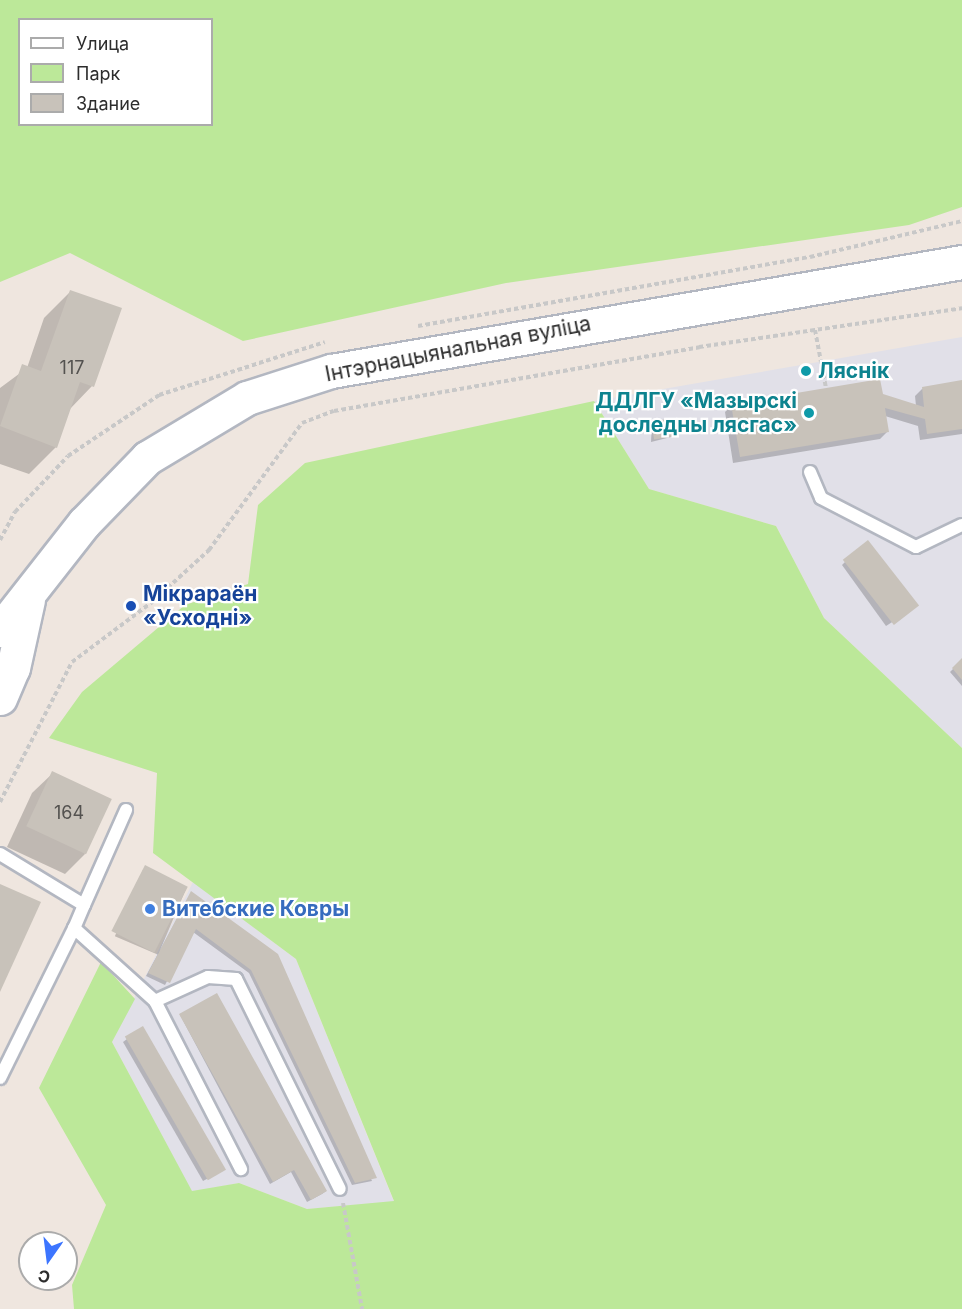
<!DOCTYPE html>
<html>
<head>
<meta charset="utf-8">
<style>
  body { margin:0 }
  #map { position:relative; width:962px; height:1309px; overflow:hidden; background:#efe6df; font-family:Inter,sans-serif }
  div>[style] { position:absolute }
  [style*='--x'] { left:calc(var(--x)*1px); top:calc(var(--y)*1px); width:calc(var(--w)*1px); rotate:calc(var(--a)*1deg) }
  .industrial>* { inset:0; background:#e1e0e8 }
  .green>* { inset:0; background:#bce899 }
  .shadow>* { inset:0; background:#0003; transform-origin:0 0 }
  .building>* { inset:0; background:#c8c2ba; transform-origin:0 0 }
  .path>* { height:4px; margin-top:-2px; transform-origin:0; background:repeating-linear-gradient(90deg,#c8c8c8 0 4.5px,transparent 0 7.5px) }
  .roads { filter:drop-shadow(2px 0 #b3b7c1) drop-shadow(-2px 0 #b3b7c1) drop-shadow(0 2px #b3b7c1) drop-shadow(0 -2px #b3b7c1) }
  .service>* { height:12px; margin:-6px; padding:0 6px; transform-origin:6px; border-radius:6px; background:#fff }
  .secondary>* { height:33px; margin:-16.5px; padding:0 16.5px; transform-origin:16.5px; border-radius:16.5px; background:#fff }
  .dots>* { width:16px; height:16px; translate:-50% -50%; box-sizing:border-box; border:3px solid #fff; border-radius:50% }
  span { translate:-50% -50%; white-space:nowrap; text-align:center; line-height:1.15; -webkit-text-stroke:4.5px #fff; paint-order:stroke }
  .number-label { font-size:18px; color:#545250 }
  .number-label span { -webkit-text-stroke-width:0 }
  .street-label { font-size:21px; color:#2d2d2d }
  .culture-label { font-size:21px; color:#0d838f; font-weight:700 }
  .left { translate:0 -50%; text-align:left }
  .right { translate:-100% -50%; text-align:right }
  .transit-label { font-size:21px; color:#164399; font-weight:700 }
  .shop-label { font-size:21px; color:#366cbe; font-weight:700 }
  .legend { position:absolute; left:18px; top:18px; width:195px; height:108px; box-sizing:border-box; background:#fff; border:2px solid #ababab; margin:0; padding:8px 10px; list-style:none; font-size:18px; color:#2d2d2d }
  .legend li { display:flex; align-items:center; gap:12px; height:30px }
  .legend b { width:30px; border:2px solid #ababab }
  .north { position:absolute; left:18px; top:1231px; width:60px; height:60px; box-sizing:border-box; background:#fff; border:2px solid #ababab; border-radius:50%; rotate:194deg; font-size:16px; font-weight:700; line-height:24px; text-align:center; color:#2d2d2d }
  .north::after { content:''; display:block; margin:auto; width:21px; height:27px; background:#3c75ff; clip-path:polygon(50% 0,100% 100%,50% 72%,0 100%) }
</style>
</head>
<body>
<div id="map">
  <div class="industrial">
    <div style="clip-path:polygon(962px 337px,962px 748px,824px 618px,776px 526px,649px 489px,594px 401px)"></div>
    <div style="clip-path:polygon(193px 882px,296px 959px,394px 1202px,307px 1209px,239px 1183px,192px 1192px,112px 1042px)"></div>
  </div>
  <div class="green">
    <div style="clip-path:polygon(evenodd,0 0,962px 0,962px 207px,909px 225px,506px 283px,243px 341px,70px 253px,0 282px,0 0,20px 20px,212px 20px,212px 124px,20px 124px,20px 20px)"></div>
    <div style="clip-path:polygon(594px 401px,649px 489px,776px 526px,824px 618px,962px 748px,962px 1309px,74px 1309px,72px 1285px,106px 1205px,39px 1088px,101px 962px,135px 999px,112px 1042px,192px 1191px,239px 1183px,307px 1209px,394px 1201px,296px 959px,153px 853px,157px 773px,49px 738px,82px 692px,185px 605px,248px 584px,258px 505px,305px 463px)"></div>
  </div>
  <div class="shadow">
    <div style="clip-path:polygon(71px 291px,92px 386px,69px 410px,56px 447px,29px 474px,0 464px,0 388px,27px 368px,44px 318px)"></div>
    <div style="clip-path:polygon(962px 382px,962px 434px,920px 440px,918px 426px,885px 416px,887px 432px,880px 439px,733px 463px,725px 412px,732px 405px,881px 395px,916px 406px,915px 396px,922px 389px)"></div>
    <div style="clip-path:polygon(652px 422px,675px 436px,651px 442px)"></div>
    <div style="clip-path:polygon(845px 562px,914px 608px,886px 626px,842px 565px)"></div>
    <div style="clip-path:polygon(962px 660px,962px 686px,950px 672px)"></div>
    <div style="clip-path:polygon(53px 773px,85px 854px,65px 874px,7px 847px,32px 793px)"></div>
    <div style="left:143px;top:870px;width:47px;height:72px;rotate:23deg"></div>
    <div style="clip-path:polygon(191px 893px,276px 955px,372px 1181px,352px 1185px,249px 973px,193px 932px,165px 985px,146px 976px)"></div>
    <div style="clip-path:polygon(180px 1015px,326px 1191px,322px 1194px,307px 1202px,291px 1172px,270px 1184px)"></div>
    <div style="clip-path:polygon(142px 1028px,220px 1172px,203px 1181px,123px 1042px)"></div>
  </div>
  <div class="building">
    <div style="clip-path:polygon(70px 290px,122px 308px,94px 387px,80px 382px,57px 448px,0 426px,22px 364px,41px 371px)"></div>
    <div style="clip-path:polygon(880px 379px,883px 394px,924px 407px,922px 387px,962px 380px,962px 429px,927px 434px,925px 419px,885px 408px,889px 432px,740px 457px,731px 404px)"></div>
    <div style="left:674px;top:418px;width:18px;height:23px;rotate:81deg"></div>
    <div style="left:868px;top:540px;width:83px;height:32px;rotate:52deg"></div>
    <div style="clip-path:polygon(962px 658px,962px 680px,952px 668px)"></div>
    <div style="left:52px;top:771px;width:66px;height:61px;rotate:25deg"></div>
    <div style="left:145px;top:865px;width:48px;height:74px;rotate:27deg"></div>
    <div style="clip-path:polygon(0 884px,41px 902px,0 992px)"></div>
    <div style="clip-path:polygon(191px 891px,278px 954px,377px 1178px,355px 1183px,251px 970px,196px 929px,170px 983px,148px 973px)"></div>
    <div style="clip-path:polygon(217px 993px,327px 1191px,311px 1200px,294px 1170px,273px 1182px,179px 1014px)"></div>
    <div style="left:143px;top:1026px;width:166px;height:21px;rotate:60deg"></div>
  </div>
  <div class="path">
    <div style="--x:418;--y:326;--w:398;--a:-10"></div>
    <div style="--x:810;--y:257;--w:156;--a:-13.3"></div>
    <div style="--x:815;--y:330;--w:59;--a:79.3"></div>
    <div style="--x:0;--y:540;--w:32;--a:-62"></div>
    <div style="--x:15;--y:512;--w:77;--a:-46.6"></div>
    <div style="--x:68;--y:456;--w:110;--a:-33.8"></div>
    <div style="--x:159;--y:395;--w:174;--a:-17.7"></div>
    <div style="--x:0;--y:802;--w:157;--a:-62.8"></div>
    <div style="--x:72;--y:662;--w:99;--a:-36.8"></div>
    <div style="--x:151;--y:603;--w:79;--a:-42.4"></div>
    <div style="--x:209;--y:550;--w:157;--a:-53.8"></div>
    <div style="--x:302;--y:423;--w:34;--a:-21"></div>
    <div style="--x:334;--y:411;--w:371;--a:-9.9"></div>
    <div style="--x:699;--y:347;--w:266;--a:-8.4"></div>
    <div style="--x:343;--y:1203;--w:108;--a:79.8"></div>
  </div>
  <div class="roads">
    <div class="service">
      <div style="--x:810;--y:472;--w:28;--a:67"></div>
      <div style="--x:821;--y:498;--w:107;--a:27.3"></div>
      <div style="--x:916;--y:547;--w:51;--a:-25.6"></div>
      <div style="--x:0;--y:854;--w:98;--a:31.3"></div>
      <div style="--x:84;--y:905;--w:25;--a:113"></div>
      <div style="--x:74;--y:928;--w:109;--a:42"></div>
      <div style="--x:155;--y:1001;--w:189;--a:62.9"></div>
      <div style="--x:84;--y:905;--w:104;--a:-66.1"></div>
      <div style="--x:155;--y:1001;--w:58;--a:-24.4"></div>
      <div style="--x:208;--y:977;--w:28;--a:4"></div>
      <div style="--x:236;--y:979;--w:234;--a:63.7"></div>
      <div style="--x:0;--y:1078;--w:167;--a:-63.7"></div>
    </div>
    <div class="secondary">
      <div style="--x:0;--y:630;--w:136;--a:-51.9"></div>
      <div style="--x:84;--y:523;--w:91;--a:-45.9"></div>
      <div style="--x:147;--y:458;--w:117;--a:-31"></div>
      <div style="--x:247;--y:398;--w:88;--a:-17.8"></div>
      <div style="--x:331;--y:371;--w:640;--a:-9.8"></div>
      <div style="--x:0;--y:698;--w:33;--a:-67"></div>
      <div style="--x:13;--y:668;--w:70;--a:-77.6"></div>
    </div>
  </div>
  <div class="dots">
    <div style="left:806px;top:371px;background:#0f9aa8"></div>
    <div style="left:809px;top:413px;background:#0f9aa8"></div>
    <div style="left:131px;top:606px;background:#1a4fb4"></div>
    <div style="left:150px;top:909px;background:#3f7fe0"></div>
  </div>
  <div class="number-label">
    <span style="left:72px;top:368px">117</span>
    <span style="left:69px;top:813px">164</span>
  </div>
  <div class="street-label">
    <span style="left:458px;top:349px;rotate:-11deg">Інтэрнацыянальная вуліца</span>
  </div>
  <div class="culture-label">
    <span class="left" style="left:818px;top:371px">Ляснік</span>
    <span class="right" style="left:797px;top:413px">ДДЛГУ «Мазырскі<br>доследны лясгас»</span>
  </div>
  <div class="transit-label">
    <span class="left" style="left:143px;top:606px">Мікрараён<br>«Усходні»</span>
  </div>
  <div class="shop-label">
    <span class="left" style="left:162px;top:909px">Витебские Ковры</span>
  </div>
  <ul class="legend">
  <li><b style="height:8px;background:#fff"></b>Улица</li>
  <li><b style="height:16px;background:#bce899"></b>Парк</li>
  <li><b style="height:16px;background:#c8c2ba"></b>Здание</li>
  </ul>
  <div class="north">С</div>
</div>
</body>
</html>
